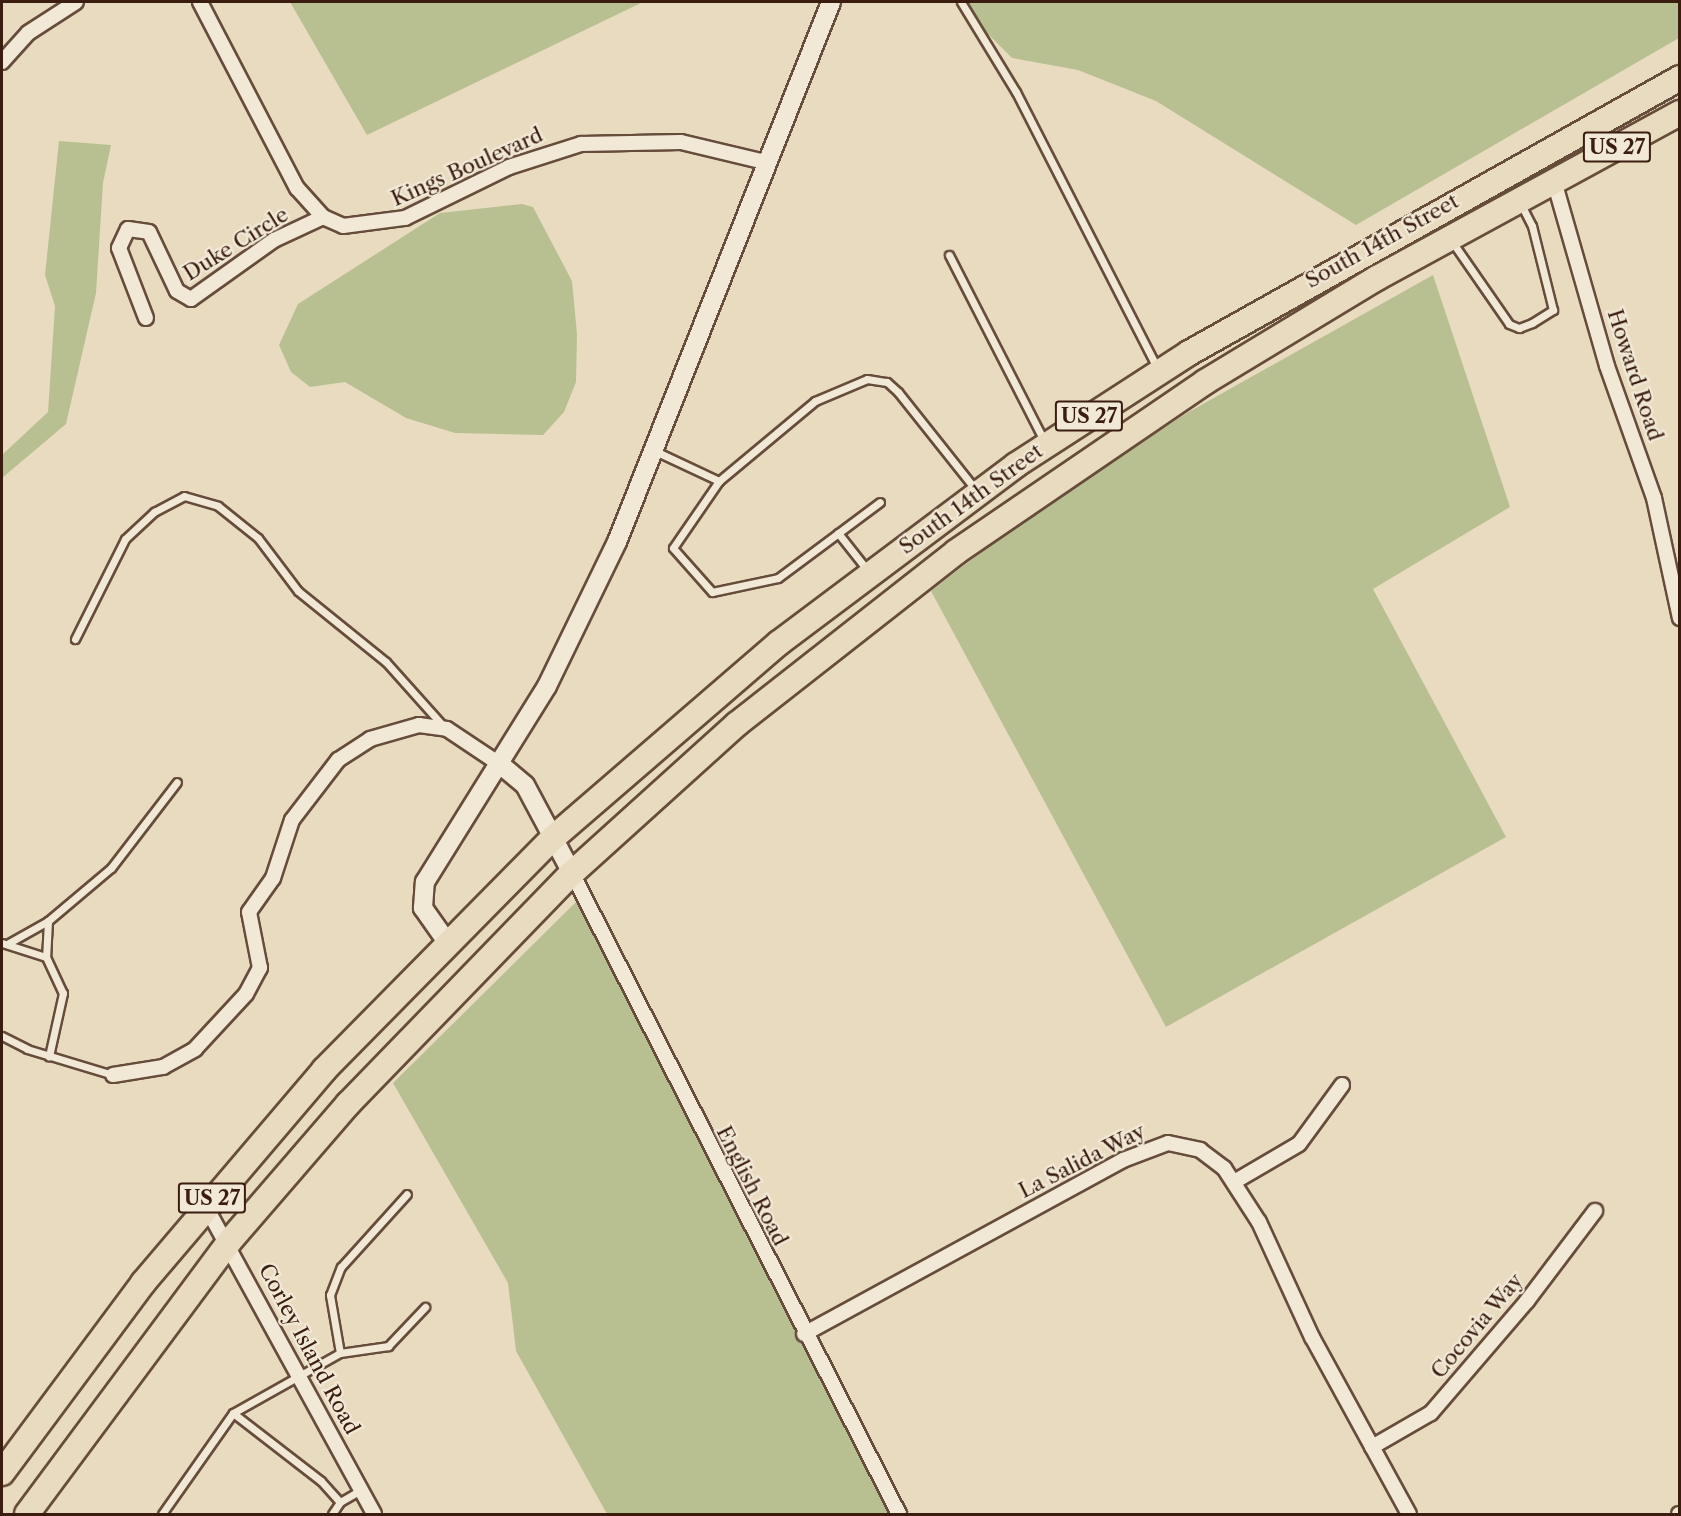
<!DOCTYPE html>
<html>
<head>
<meta charset="utf-8">
<style>
  body { margin:0 }
  #map { position:relative; width:1681px; height:1516px; overflow:hidden; background:#e9dbc0; font-family:"Libre Caslon Text",serif }
  div>[style] { position:absolute }
  [style*='--x'] { left:calc(var(--x)*1px); top:calc(var(--y)*1px); width:calc(var(--w)*1px); rotate:calc(var(--a)*1deg) }
  .green>* { inset:0; background:#b8c091 }
  .roads { filter:drop-shadow(2px 0 #664c3a) drop-shadow(-2px 0 #664c3a) drop-shadow(0 2px #664c3a) drop-shadow(0 -2px #664c3a) }
  .lane>* { height:7px; margin:-3.5px; padding:0 3.5px; transform-origin:3.5px; border-radius:3.5px; background:#f1e8d6 }
  .street>* { height:14px; margin:-7px; padding:0 7px; transform-origin:7px; border-radius:7px; background:#f1e8d6 }
  .secondary>* { height:18px; margin:-9px; padding:0 9px; transform-origin:9px; border-radius:9px; background:#f1e8d6 }
  .highway>* { height:24px; margin:-12px; padding:0 12px; transform-origin:12px; border-radius:12px; background:#e9dbc0 }
  span { translate:-50% -50%; white-space:nowrap; text-align:center; line-height:1.15; -webkit-text-stroke:4.5px #f1e8d6; paint-order:stroke }
  .shield-label span { padding:2px 4px; background:#f1e8d6; border:2px solid; border-radius:4px; -webkit-text-stroke-width:0 }
  .shield-label { font-size:20px; color:#3a1d0e; font-weight:700 }
  .street-label { font-size:21px; color:#3a1d0e }
  .frame { position:absolute; inset:0; border:3px solid #3a1d0e; pointer-events:none }
</style>
</head>
<body>
<div id="map">
  <div class="green">
    <div style="clip-path:polygon(290px 2px,643px 2px,367px 135px)"></div>
    <div style="clip-path:polygon(956px 2px,1679px 2px,1679px 38px,1356px 225px,1156px 101px,1078px 70px,1012px 58px)"></div>
    <div style="clip-path:polygon(59px 141px,111px 145px,103px 183px,96px 293px,66px 424px,2px 478px,2px 455px,48px 412px,55px 306px,45px 275px)"></div>
    <div style="clip-path:polygon(522px 204px,533px 207px,572px 281px,577px 334px,576px 382px,564px 412px,543px 435px,455px 433px,406px 418px,345px 382px,310px 387px,291px 372px,279px 345px,298px 304px,440px 213px)"></div>
    <div style="clip-path:polygon(1433px 275px,1510px 507px,1373px 589px,1506px 837px,1166px 1027px,931px 591px,1020px 522px,1187px 413px)"></div>
    <div style="clip-path:polygon(578px 900px,899px 1514px,607px 1514px,516px 1351px,508px 1283px,393px 1083px)"></div>
  </div>
  <div class="roads">
    <div class="lane">
      <div style="--x:961;--y:2;--w:105;--a:58.6"></div>
      <div style="--x:1016;--y:92;--w:312;--a:62.9"></div>
      <div style="--x:1453;--y:243;--w:98;--a:55.3"></div>
      <div style="--x:1509;--y:324;--w:11;--a:22"></div>
      <div style="--x:1519;--y:328;--w:14;--a:-21"></div>
      <div style="--x:1532;--y:323;--w:25;--a:-32"></div>
      <div style="--x:1553;--y:310;--w:87;--a:-104"></div>
      <div style="--x:1532;--y:226;--w:25;--a:-117"></div>
      <div style="--x:949;--y:255;--w:211;--a:62.9"></div>
      <div style="--x:655;--y:451;--w:71;--a:25.1"></div>
      <div style="--x:719;--y:481;--w:125;--a:-39.8"></div>
      <div style="--x:815;--y:401;--w:56;--a:-22.9"></div>
      <div style="--x:867;--y:379;--w:20;--a:9"></div>
      <div style="--x:887;--y:382;--w:15;--a:42"></div>
      <div style="--x:898;--y:392;--w:125;--a:51.5"></div>
      <div style="--x:719;--y:481;--w:81;--a:124.5"></div>
      <div style="--x:673;--y:548;--w:59;--a:48.4"></div>
      <div style="--x:712;--y:592;--w:67;--a:-12"></div>
      <div style="--x:778;--y:578;--w:127;--a:-36.7"></div>
      <div style="--x:838;--y:533;--w:48;--a:51.7"></div>
      <div style="--x:75;--y:639;--w:112;--a:-63.4"></div>
      <div style="--x:125;--y:539;--w:40;--a:-43"></div>
      <div style="--x:154;--y:512;--w:34;--a:-28"></div>
      <div style="--x:184;--y:496;--w:35;--a:16"></div>
      <div style="--x:218;--y:506;--w:51;--a:38.7"></div>
      <div style="--x:258;--y:538;--w:66;--a:53"></div>
      <div style="--x:298;--y:591;--w:113;--a:38.9"></div>
      <div style="--x:386;--y:662;--w:89;--a:48.2"></div>
      <div style="--x:48;--y:921;--w:82;--a:-40.1"></div>
      <div style="--x:111;--y:868;--w:108;--a:-52.5"></div>
      <div style="--x:2;--y:943;--w:46;--a:17.7"></div>
      <div style="--x:46;--y:957;--w:40;--a:65"></div>
      <div style="--x:63;--y:993;--w:65;--a:102.5"></div>
      <div style="--x:7;--y:944;--w:47;--a:-29.3"></div>
      <div style="--x:48;--y:921;--w:36;--a:93"></div>
      <div style="--x:2;--y:1036;--w:28;--a:27"></div>
      <div style="--x:27;--y:1049;--w:90;--a:16.8"></div>
      <div style="--x:340;--y:1353;--w:59;--a:-99.8"></div>
      <div style="--x:330;--y:1295;--w:30;--a:-69"></div>
      <div style="--x:341;--y:1267;--w:98;--a:-47.9"></div>
      <div style="--x:233;--y:1413;--w:111;--a:37.7"></div>
      <div style="--x:321;--y:1481;--w:28;--a:48"></div>
      <div style="--x:162;--y:1514;--w:123;--a:-54.9"></div>
      <div style="--x:233;--y:1413;--w:123;--a:-29.3"></div>
      <div style="--x:340;--y:1353;--w:49;--a:-8.3"></div>
      <div style="--x:388;--y:1346;--w:54;--a:-46.5"></div>
      <div style="--x:332;--y:1514;--w:14;--a:-56"></div>
      <div style="--x:340;--y:1502;--w:24;--a:-30"></div>
    </div>
    <div class="street">
      <div style="--x:200;--y:2;--w:210;--a:62.5"></div>
      <div style="--x:297;--y:188;--w:39;--a:48"></div>
      <div style="--x:323;--y:217;--w:22;--a:24"></div>
      <div style="--x:343;--y:226;--w:63;--a:-7.4"></div>
      <div style="--x:405;--y:218;--w:116;--a:-26.1"></div>
      <div style="--x:509;--y:167;--w:76;--a:-17.7"></div>
      <div style="--x:581;--y:144;--w:100;--a:-1.1"></div>
      <div style="--x:681;--y:142;--w:90;--a:13.4"></div>
      <div style="--x:2;--y:62;--w:39;--a:-48"></div>
      <div style="--x:28;--y:33;--w:57;--a:-32.9"></div>
      <div style="--x:1554;--y:181;--w:192;--a:74"></div>
      <div style="--x:1607;--y:366;--w:140;--a:70.4"></div>
      <div style="--x:1654;--y:498;--w:123;--a:77.8"></div>
      <div style="--x:146;--y:318;--w:75;--a:-111.1"></div>
      <div style="--x:119;--y:248;--w:21;--a:-65"></div>
      <div style="--x:128;--y:229;--w:21;--a:8"></div>
      <div style="--x:149;--y:232;--w:65;--a:64.6"></div>
      <div style="--x:177;--y:291;--w:16;--a:30"></div>
      <div style="--x:191;--y:299;--w:102;--a:-35.4"></div>
      <div style="--x:274;--y:240;--w:54;--a:-25.1"></div>
      <div style="--x:572;--y:873;--w:720;--a:62.97"></div>
      <div style="--x:113;--y:1075;--w:51;--a:-9.1"></div>
      <div style="--x:163;--y:1067;--w:37;--a:-29"></div>
      <div style="--x:195;--y:1049;--w:75;--a:-47.2"></div>
      <div style="--x:246;--y:994;--w:30;--a:-62"></div>
      <div style="--x:260;--y:968;--w:57;--a:-101.1"></div>
      <div style="--x:249;--y:912;--w:42;--a:-54.8"></div>
      <div style="--x:273;--y:878;--w:61;--a:-71.9"></div>
      <div style="--x:292;--y:820;--w:76;--a:-52.5"></div>
      <div style="--x:338;--y:760;--w:38;--a:-33"></div>
      <div style="--x:370;--y:739;--w:51;--a:-15.9"></div>
      <div style="--x:419;--y:725;--w:28;--a:8"></div>
      <div style="--x:447;--y:729;--w:65;--a:33.7"></div>
      <div style="--x:1234;--y:1182;--w:75;--a:-30.3"></div>
      <div style="--x:1299;--y:1144;--w:73;--a:-53.9"></div>
      <div style="--x:205;--y:1205;--w:352;--a:61.3"></div>
      <div style="--x:804;--y:1334;--w:363;--a:-28.6"></div>
      <div style="--x:1123;--y:1160;--w:48;--a:-20.7"></div>
      <div style="--x:1168;--y:1143;--w:33;--a:12"></div>
      <div style="--x:1200;--y:1150;--w:30;--a:37"></div>
      <div style="--x:1224;--y:1168;--w:64;--a:57.1"></div>
      <div style="--x:1259;--y:1222;--w:127;--a:65.3"></div>
      <div style="--x:1312;--y:1337;--w:202;--a:61.3"></div>
      <div style="--x:1372;--y:1447;--w:68;--a:-30"></div>
      <div style="--x:1431;--y:1413;--w:148;--a:-49.4"></div>
      <div style="--x:1527;--y:1301;--w:113;--a:-52.9"></div>
      <div style="--x:1679;--y:1514;--w:1;--a:0"></div>
    </div>
    <div class="secondary">
      <div style="--x:501;--y:765;--w:31;--a:40"></div>
      <div style="--x:525;--y:785;--w:100;--a:61.9"></div>
      <div style="--x:447;--y:942;--w:42;--a:-125.2"></div>
      <div style="--x:423;--y:908;--w:26;--a:-86"></div>
      <div style="--x:425;--y:882;--w:231;--a:-58.1"></div>
      <div style="--x:547;--y:686;--w:160;--a:-64.1"></div>
      <div style="--x:617;--y:542;--w:581;--a:-68.38"></div>
    </div>
    <div class="highway">
      <div style="--x:2;--y:1473;--w:237;--a:-53.4"></div>
      <div style="--x:143;--y:1283;--w:280;--a:-49.6"></div>
      <div style="--x:324;--y:1070;--w:327;--a:-45.4"></div>
      <div style="--x:554;--y:837;--w:297;--a:-40.8"></div>
      <div style="--x:779;--y:643;--w:296;--a:-36.9"></div>
      <div style="--x:1016;--y:465;--w:206;--a:-32.9"></div>
      <div style="--x:1189;--y:353;--w:563;--a:-29.25"></div>
      <div style="--x:27;--y:1514;--w:337;--a:-53.4"></div>
      <div style="--x:228;--y:1243;--w:184;--a:-49.2"></div>
      <div style="--x:348;--y:1104;--w:322;--a:-45.9"></div>
      <div style="--x:572;--y:873;--w:222;--a:-42.1"></div>
      <div style="--x:737;--y:724;--w:278;--a:-38.1"></div>
      <div style="--x:956;--y:552;--w:301;--a:-34.3"></div>
      <div style="--x:1205;--y:382;--w:201;--a:-31.2"></div>
      <div style="--x:1377;--y:278;--w:345;--a:-28.6"></div>
    </div>
  </div>
  <div class="shield-label">
    <span style="left:1617px;top:147px">US 27</span>
    <span style="left:1089px;top:416px">US 27</span>
    <span style="left:212px;top:1198px">US 27</span>
  </div>
  <div class="street-label">
    <span style="left:467px;top:167px;rotate:-24deg">Kings Boulevard</span>
    <span style="left:1382px;top:241px;rotate:-29deg">South 14th Street</span>
    <span style="left:236px;top:244px;rotate:-32deg">Duke Circle</span>
    <span style="left:1635px;top:375px;rotate:72deg">Howard Road</span>
    <span style="left:971px;top:499px;rotate:-36deg">South 14th Street</span>
    <span style="left:1082px;top:1161px;rotate:-27deg">La Salida Way</span>
    <span style="left:752px;top:1186px;rotate:63deg">English Road</span>
    <span style="left:1477px;top:1326px;rotate:-50deg">Cocovia Way</span>
    <span style="left:309px;top:1349px;rotate:62deg">Corley Island Road</span>
  </div>
  <div class="frame"></div>
</div>
</body>
</html>
